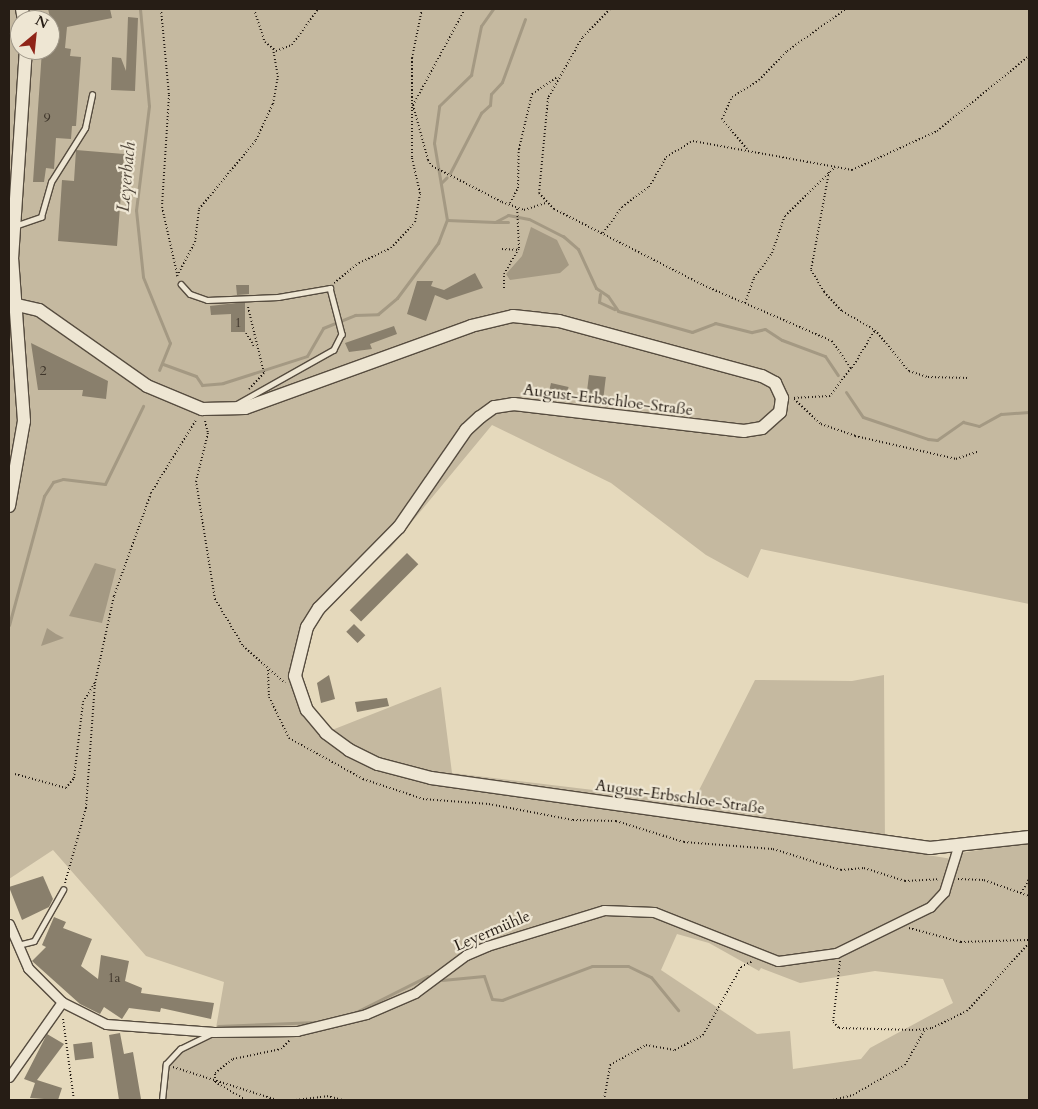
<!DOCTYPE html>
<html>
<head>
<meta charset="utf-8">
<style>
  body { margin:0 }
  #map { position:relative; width:1038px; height:1109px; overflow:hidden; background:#e5d9bc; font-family:Cardo,serif }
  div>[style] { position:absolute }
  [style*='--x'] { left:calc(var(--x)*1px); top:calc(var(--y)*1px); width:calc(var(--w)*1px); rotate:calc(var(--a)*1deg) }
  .green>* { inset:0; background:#c5b9a0 }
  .water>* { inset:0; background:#a49983 }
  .stream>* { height:3px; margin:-1.5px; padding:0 1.5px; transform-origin:1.5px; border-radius:1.5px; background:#a49983 }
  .building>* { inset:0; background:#897f6c; transform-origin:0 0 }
  .path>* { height:2px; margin-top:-1px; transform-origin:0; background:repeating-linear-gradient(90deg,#261d15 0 1px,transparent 0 3.5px) }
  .roads { filter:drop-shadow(1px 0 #564c3f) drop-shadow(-1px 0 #564c3f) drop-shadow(0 1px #564c3f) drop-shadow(0 -1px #564c3f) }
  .lane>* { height:4.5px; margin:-2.25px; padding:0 2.25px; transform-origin:2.25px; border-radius:2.25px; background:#eee6d3 }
  .street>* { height:9px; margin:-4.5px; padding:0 4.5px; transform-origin:4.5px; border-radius:4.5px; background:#eee6d3 }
  .secondary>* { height:12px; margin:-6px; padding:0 6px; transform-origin:6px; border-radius:6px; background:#eee6d3 }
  span { translate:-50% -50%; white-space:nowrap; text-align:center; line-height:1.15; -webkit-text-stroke:4.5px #eee6d3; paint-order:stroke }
  .number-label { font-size:14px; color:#3f362b }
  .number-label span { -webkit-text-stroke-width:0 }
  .street-label { font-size:16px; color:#261d15 }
  .water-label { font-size:18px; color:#52483c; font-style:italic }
  .frame { position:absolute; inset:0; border:10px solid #261d15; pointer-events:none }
  .north { position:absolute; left:10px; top:10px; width:50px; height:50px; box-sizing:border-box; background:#eee6d3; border:1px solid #9e9687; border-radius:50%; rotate:28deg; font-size:14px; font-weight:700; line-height:20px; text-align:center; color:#261d15 }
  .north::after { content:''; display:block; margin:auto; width:18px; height:22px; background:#8f2418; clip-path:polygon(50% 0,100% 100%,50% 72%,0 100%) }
</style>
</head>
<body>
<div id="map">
  <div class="green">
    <div style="clip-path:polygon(evenodd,9px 9px,1029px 9px,1029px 604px,761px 549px,748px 578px,706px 555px,611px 483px,492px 425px,391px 547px,326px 607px,314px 626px,301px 679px,316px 714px,332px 730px,441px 687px,452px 773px,693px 802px,755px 680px,852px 681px,884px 675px,885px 848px,958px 860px,961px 853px,1029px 842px,1029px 1100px,163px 1100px,161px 1077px,172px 1057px,216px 1028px,224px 982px,146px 956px,53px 850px,9px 879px,9px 9px,20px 20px,50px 20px,50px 50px,20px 50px,20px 20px,9px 9px,677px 934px,709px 943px,759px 971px,761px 968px,800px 983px,875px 971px,943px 979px,953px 1003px,870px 1048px,861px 1059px,793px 1069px,790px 1031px,757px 1034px,661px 970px,677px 934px)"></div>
  </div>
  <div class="water">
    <div style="clip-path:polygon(531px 227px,557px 240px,569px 265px,560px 273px,510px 280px,506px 274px,522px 256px)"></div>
    <div style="clip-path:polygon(95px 563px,116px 569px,102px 623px,69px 616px)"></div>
    <div style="clip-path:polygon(47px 628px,56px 634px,64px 638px,41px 646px)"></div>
  </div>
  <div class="stream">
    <div style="--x:140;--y:9;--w:97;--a:84.7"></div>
    <div style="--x:149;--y:106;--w:105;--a:97.1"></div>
    <div style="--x:136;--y:210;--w:67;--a:84"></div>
    <div style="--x:143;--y:277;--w:71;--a:67.8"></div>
    <div style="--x:170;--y:343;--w:29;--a:112"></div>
    <div style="--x:450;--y:173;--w:68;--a:-62.7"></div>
    <div style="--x:481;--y:113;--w:12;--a:-42"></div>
    <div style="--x:490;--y:105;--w:11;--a:-85"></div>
    <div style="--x:491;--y:94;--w:16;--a:-47"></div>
    <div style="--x:502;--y:82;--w:67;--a:-69.9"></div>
    <div style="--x:441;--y:183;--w:8;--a:-45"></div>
    <div style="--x:447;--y:220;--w:48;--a:2.4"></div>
    <div style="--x:495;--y:222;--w:15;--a:-28"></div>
    <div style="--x:508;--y:215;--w:21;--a:11"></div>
    <div style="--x:529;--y:219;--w:38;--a:27"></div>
    <div style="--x:563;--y:236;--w:20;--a:41"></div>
    <div style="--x:578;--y:249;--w:43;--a:65.2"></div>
    <div style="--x:596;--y:288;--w:14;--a:34"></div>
    <div style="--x:608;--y:296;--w:18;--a:56"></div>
    <div style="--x:618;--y:311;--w:77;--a:15.8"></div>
    <div style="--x:692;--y:332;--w:25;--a:-21"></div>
    <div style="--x:715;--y:323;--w:38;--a:14"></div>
    <div style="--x:752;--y:332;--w:13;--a:-13"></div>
    <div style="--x:765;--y:329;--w:20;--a:33"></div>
    <div style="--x:782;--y:340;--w:46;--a:20.4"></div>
    <div style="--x:825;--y:356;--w:23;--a:56"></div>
    <div style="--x:495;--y:222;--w:13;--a:0"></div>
    <div style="--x:600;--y:294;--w:8;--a:97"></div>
    <div style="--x:599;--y:302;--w:17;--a:25"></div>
    <div style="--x:163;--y:364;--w:35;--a:20"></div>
    <div style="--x:196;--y:376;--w:11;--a:56"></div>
    <div style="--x:202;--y:385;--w:21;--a:-5"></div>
    <div style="--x:223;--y:383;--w:88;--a:-17.8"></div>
    <div style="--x:307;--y:356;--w:32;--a:-60"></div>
    <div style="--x:323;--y:328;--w:35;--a:-22"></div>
    <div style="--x:355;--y:315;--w:23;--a:-2"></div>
    <div style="--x:378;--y:314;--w:25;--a:-40"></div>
    <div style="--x:397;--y:298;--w:69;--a:-53.3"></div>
    <div style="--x:438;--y:243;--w:25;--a:-69"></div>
    <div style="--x:447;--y:220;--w:78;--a:-99.6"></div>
    <div style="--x:434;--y:143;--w:37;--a:-82"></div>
    <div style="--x:439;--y:106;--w:45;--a:-44.1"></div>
    <div style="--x:471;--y:75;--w:50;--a:-78.5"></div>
    <div style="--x:481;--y:26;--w:21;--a:-55"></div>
    <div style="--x:846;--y:392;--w:30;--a:56"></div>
    <div style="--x:863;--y:417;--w:69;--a:18.7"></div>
    <div style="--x:928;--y:439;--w:9;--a:6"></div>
    <div style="--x:937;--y:440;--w:32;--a:-35"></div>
    <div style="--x:963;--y:422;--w:16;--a:14"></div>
    <div style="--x:979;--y:426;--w:25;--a:-29"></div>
    <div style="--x:1001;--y:414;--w:28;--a:-4"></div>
    <div style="--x:9;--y:625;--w:134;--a:-74.8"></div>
    <div style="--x:44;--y:496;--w:17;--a:-57"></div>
    <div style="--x:53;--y:482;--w:10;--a:-17"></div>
    <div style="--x:63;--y:479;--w:42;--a:6.8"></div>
    <div style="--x:105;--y:484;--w:87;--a:-64"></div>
    <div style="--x:442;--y:980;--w:42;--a:-5.4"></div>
    <div style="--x:484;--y:976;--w:24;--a:71"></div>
    <div style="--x:492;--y:999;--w:10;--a:6"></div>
    <div style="--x:502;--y:1000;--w:96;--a:-20.7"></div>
    <div style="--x:592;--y:966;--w:36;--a:0"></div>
    <div style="--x:628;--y:966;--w:25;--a:26"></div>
    <div style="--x:651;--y:977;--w:43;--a:50.7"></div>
    <div style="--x:352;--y:1014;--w:85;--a:-26.6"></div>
    <div style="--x:218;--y:1026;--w:99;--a:-2.3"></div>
  </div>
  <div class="building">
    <div style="clip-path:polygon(48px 9px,110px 9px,112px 18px,67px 27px,65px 48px,71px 49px,70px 56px,81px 57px,76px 126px,72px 126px,71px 139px,56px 138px,54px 169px,46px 168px,44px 182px,33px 182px,42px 50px,50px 50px,53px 29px)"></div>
    <div style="clip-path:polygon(128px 17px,138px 18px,135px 91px,111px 90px,112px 57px,121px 58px,126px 71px)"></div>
    <div style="clip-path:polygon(76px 150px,124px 154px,117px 246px,58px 241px,62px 180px,74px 181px)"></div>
    <div style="clip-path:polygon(475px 273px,483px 288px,447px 300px,435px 295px,426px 321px,407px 314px,417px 281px,433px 281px,431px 286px,444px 290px)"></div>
    <div style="clip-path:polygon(236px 285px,249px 285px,249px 294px,237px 295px)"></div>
    <div style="clip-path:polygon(245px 302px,245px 332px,231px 332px,231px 314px,211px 315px,210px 306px)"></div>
    <div style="clip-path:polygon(394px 326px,397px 334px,370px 344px,372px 349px,349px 352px,345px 343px)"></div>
    <div style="clip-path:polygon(31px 343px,108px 381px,106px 399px,82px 396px,83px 390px,38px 390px)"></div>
    <div style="left:589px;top:375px;width:17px;height:21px;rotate:7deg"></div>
    <div style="left:551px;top:383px;width:18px;height:10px;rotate:13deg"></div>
    <div style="left:407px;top:553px;width:16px;height:81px;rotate:45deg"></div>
    <div style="left:354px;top:624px;width:16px;height:11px;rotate:45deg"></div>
    <div style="clip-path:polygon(329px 675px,335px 699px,321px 703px,317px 683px)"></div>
    <div style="clip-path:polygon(387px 698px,389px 706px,357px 712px,355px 702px)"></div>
    <div style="clip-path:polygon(43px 876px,53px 899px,49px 907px,22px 920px,9px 887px)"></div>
    <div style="clip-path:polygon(54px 917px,66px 922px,63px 928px,92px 939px,81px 966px,98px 979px,101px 955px,129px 961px,125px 981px,142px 988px,141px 993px,214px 1003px,211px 1019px,161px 1008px,160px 1012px,129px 1008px,122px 1019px,104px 1007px,100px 1014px,80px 1004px,32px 961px,46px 947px,42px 945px)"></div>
    <div style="clip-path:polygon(120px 1033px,124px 1054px,133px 1052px,141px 1099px,119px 1100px,109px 1035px)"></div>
    <div style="clip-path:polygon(47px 1034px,64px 1044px,37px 1080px,62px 1088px,58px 1100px,30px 1098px,35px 1083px,24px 1079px)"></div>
    <div style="left:92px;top:1042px;width:16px;height:19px;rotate:83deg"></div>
  </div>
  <div class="path">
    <div style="--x:161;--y:9;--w:86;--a:84.7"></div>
    <div style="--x:169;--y:95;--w:112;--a:93.6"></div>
    <div style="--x:162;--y:207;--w:73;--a:77.3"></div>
    <div style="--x:254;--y:9;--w:35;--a:72"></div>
    <div style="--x:265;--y:42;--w:14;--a:39"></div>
    <div style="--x:276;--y:51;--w:17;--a:-21"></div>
    <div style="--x:292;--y:45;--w:44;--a:-54.2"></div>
    <div style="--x:465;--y:9;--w:109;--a:118.4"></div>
    <div style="--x:413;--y:105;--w:57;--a:74.7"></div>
    <div style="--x:428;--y:160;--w:7;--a:56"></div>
    <div style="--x:432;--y:166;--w:79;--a:27.2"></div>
    <div style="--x:502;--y:202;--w:23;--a:20"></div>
    <div style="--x:524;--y:210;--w:23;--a:-18"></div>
    <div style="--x:610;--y:9;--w:40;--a:134"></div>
    <div style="--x:582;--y:38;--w:69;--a:119.5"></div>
    <div style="--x:548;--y:98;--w:95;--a:95.4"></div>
    <div style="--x:539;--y:193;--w:22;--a:47"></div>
    <div style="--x:554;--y:209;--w:167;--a:27"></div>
    <div style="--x:703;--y:285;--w:141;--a:23.5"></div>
    <div style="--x:832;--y:341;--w:33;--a:55"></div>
    <div style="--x:851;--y:368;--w:35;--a:127"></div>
    <div style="--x:830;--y:396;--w:38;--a:177"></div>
    <div style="--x:747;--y:149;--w:39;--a:-130"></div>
    <div style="--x:722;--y:119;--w:24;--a:-66"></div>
    <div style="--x:732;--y:97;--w:32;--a:-32"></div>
    <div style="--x:759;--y:80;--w:40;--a:-46"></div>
    <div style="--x:787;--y:51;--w:72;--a:-35.4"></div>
    <div style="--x:829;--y:172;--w:100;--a:100.4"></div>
    <div style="--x:811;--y:270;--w:26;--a:59"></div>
    <div style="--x:824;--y:292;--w:26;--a:47"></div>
    <div style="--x:842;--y:311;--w:38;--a:30"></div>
    <div style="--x:875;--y:330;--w:53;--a:50.3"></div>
    <div style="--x:909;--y:371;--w:20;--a:18"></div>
    <div style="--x:928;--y:377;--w:42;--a:1.4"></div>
    <div style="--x:510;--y:203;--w:17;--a:-62"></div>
    <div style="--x:518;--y:188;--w:39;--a:-89"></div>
    <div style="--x:519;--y:149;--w:57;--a:-76.7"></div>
    <div style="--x:532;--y:94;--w:30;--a:-34"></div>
    <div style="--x:603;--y:233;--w:32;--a:-54"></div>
    <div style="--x:622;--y:207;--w:34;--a:-37"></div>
    <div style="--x:649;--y:187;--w:34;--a:-60"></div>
    <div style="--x:666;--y:157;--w:31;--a:-31"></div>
    <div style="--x:693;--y:141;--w:162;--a:10.3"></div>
    <div style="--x:852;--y:170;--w:94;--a:-24.6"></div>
    <div style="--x:937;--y:131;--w:119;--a:-39.2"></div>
    <div style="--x:502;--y:249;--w:17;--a:3"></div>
    <div style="--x:177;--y:276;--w:38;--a:-62"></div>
    <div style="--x:195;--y:242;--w:33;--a:-83"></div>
    <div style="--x:199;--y:209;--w:89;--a:-50.4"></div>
    <div style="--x:256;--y:140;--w:40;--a:-65"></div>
    <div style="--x:273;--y:104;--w:27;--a:-80"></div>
    <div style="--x:278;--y:77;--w:28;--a:-100"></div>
    <div style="--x:334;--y:283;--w:32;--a:-39"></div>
    <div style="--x:359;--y:263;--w:35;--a:-25"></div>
    <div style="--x:391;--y:248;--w:35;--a:-47"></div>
    <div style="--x:415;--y:222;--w:29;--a:-80"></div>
    <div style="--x:420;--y:193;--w:37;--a:-103"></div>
    <div style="--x:412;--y:157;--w:99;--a:-90"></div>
    <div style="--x:412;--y:58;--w:50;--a:-78.5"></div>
    <div style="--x:504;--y:288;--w:14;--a:-90"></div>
    <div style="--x:504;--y:274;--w:30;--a:-60"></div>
    <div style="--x:519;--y:248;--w:42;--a:-92.7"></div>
    <div style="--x:745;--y:303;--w:27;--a:-70"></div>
    <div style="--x:754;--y:278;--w:31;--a:-54"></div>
    <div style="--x:772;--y:253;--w:39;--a:-71"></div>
    <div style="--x:785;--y:216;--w:70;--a:-44.4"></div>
    <div style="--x:248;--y:307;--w:68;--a:76.4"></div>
    <div style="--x:264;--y:373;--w:22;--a:133"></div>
    <div style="--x:246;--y:333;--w:17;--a:59"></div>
    <div style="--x:852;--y:368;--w:44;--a:-58.8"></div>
    <div style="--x:794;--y:399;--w:37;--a:43"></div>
    <div style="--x:821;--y:424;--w:36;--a:19"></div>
    <div style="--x:855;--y:436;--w:104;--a:12.8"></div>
    <div style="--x:956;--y:459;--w:24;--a:-19"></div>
    <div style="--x:205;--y:421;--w:12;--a:76"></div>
    <div style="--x:208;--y:433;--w:49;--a:104"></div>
    <div style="--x:196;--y:481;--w:120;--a:80.9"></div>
    <div style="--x:215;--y:599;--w:55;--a:59.2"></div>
    <div style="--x:243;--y:646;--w:56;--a:41.4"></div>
    <div style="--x:268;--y:670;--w:27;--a:88"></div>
    <div style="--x:269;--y:697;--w:46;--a:64"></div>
    <div style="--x:289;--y:738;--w:85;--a:29"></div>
    <div style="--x:363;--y:779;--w:63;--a:18.4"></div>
    <div style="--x:423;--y:799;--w:66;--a:4.3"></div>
    <div style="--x:489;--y:804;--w:86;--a:10.8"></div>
    <div style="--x:573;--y:820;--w:43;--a:1.3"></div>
    <div style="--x:616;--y:821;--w:71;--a:17.2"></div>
    <div style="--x:684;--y:842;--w:89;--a:4.5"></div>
    <div style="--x:773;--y:849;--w:71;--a:17.2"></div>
    <div style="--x:841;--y:870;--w:23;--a:-5"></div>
    <div style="--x:864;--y:868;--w:43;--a:17.6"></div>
    <div style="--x:905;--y:881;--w:34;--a:-3"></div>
    <div style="--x:15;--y:774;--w:53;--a:15.4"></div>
    <div style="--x:66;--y:788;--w:13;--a:-51"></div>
    <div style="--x:74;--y:778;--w:77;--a:-83.2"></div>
    <div style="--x:83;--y:702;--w:22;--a:-58"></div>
    <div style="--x:958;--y:879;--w:26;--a:2"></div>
    <div style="--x:984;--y:880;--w:48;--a:19.6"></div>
    <div style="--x:65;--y:883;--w:78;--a:-74.4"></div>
    <div style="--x:86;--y:808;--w:125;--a:-85.9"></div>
    <div style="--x:95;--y:683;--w:89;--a:-77.7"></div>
    <div style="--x:114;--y:596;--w:109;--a:-70.2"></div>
    <div style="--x:151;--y:493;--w:86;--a:-58.3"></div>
    <div style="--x:1021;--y:893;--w:16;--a:-60"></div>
    <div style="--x:909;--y:928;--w:54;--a:15.1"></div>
    <div style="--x:961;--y:942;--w:68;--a:-1.7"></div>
    <div style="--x:840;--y:961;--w:61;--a:96.5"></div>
    <div style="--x:833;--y:1022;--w:8;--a:45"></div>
    <div style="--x:839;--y:1028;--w:77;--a:1.5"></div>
    <div style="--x:916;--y:1030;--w:16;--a:-7"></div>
    <div style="--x:932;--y:1028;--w:39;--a:-26"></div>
    <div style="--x:967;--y:1011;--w:92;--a:-47.6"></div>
    <div style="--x:63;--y:1019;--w:82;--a:82.3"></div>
    <div style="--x:173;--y:1067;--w:109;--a:17.6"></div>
    <div style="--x:246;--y:1100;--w:36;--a:-150"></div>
    <div style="--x:215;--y:1082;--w:9;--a:-90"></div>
    <div style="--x:215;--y:1073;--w:23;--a:-38"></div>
    <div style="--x:233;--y:1059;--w:49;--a:-11.8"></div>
    <div style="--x:281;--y:1049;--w:13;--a:-45"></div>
    <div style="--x:296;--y:1100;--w:31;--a:-7"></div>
    <div style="--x:327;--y:1096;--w:16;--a:14"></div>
    <div style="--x:604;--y:1100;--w:36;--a:-80"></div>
    <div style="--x:610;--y:1065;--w:41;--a:-29.1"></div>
    <div style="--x:646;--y:1045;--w:29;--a:10"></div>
    <div style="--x:675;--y:1050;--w:32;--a:-28"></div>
    <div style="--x:703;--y:1035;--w:78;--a:-60.8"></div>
    <div style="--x:741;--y:967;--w:13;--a:-27"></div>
    <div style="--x:833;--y:1100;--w:21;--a:-14"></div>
    <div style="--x:853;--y:1095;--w:60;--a:-30"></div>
    <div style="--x:905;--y:1065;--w:41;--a:-60.9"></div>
  </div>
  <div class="roads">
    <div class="lane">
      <div style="--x:15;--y:226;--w:28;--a:-19"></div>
      <div style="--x:41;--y:217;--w:36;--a:-74"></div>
      <div style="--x:51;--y:182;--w:64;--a:-57.8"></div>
      <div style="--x:85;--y:128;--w:34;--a:-78"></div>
      <div style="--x:181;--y:284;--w:13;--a:48"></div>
      <div style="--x:190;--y:294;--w:18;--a:19"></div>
      <div style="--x:207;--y:300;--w:71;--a:-2.4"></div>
      <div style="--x:278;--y:297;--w:53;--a:-9.8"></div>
      <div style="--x:330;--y:288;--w:48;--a:75.4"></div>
      <div style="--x:342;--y:334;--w:18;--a:117"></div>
      <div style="--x:334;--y:350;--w:112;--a:150.7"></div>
      <div style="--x:18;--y:945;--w:16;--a:-14"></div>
      <div style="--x:34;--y:941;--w:59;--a:-60.4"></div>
      <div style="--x:162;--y:1100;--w:36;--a:-84"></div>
      <div style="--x:166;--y:1064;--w:21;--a:-47"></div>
      <div style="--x:180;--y:1049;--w:34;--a:-26"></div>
    </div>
    <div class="street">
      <div style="--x:9;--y:924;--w:48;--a:66.6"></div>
      <div style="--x:28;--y:968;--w:48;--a:45"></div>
      <div style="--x:62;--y:1002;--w:49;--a:26.6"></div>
      <div style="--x:106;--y:1024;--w:108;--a:4.2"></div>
      <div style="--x:214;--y:1032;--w:83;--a:-0.7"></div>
      <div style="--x:297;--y:1031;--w:71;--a:-13.8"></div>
      <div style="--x:366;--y:1014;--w:53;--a:-23.2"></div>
      <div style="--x:415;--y:993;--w:64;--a:-36.7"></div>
      <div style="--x:466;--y:955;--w:23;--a:-23"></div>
      <div style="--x:487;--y:946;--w:122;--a:-17.1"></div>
      <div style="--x:604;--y:910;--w:50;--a:2.3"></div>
      <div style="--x:654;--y:912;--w:133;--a:21.6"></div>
      <div style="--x:778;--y:961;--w:59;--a:-7.9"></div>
      <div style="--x:836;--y:953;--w:105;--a:-26.1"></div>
      <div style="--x:930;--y:907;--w:21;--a:-47"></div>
      <div style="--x:944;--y:892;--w:47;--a:-72.7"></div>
      <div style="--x:9;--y:1077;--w:92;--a:-54.8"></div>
    </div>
    <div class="secondary">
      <div style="--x:22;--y:9;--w:11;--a:80"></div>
      <div style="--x:13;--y:304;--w:27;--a:13"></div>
      <div style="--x:39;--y:310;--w:132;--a:35.1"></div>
      <div style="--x:147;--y:386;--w:60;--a:22.7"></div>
      <div style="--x:202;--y:409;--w:43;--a:-1.3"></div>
      <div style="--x:245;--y:408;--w:240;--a:-19.9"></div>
      <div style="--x:471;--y:326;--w:43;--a:-13.4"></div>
      <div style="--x:513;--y:316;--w:46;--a:6.2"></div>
      <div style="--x:559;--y:321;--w:210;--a:15.2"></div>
      <div style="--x:762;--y:376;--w:15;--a:28"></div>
      <div style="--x:775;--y:383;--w:17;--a:65"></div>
      <div style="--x:782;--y:398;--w:14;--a:98"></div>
      <div style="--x:780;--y:412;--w:24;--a:138"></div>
      <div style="--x:762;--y:428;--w:18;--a:171"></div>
      <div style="--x:744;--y:431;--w:232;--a:-173.3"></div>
      <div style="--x:514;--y:404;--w:20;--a:171"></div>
      <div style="--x:494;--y:407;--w:17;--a:144"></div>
      <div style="--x:480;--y:417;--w:19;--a:137"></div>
      <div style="--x:466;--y:430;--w:118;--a:124.6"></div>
      <div style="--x:399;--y:527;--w:114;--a:134.6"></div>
      <div style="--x:319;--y:608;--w:22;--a:122"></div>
      <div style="--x:307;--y:627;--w:50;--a:103.8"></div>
      <div style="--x:295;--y:676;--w:36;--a:71"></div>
      <div style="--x:307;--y:710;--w:30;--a:50"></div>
      <div style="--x:326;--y:733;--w:29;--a:36"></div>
      <div style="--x:349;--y:750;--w:32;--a:26"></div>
      <div style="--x:378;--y:764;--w:55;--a:14.8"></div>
      <div style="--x:431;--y:778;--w:504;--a:7.99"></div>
      <div style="--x:930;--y:848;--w:100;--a:-6.3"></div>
      <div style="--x:9;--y:506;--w:86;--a:-80"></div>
      <div style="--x:24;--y:421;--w:162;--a:-94.2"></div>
      <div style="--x:12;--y:259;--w:209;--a:-86.2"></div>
    </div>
  </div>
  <div class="number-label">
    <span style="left:47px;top:118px">9</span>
    <span style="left:238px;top:323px">1</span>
    <span style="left:43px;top:371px">2</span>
    <span style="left:114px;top:978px">1a</span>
  </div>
  <div class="street-label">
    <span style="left:608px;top:400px;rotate:7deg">August-Erbschloe-Straße</span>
    <span style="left:680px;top:797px;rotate:8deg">August-Erbschloe-Straße</span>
    <span style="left:492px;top:931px;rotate:-23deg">Leyermühle</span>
  </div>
  <div class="water-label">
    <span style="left:127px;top:177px;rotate:-85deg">Leyerbach</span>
  </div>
  <div class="frame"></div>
  <div class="north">N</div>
</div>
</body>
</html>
